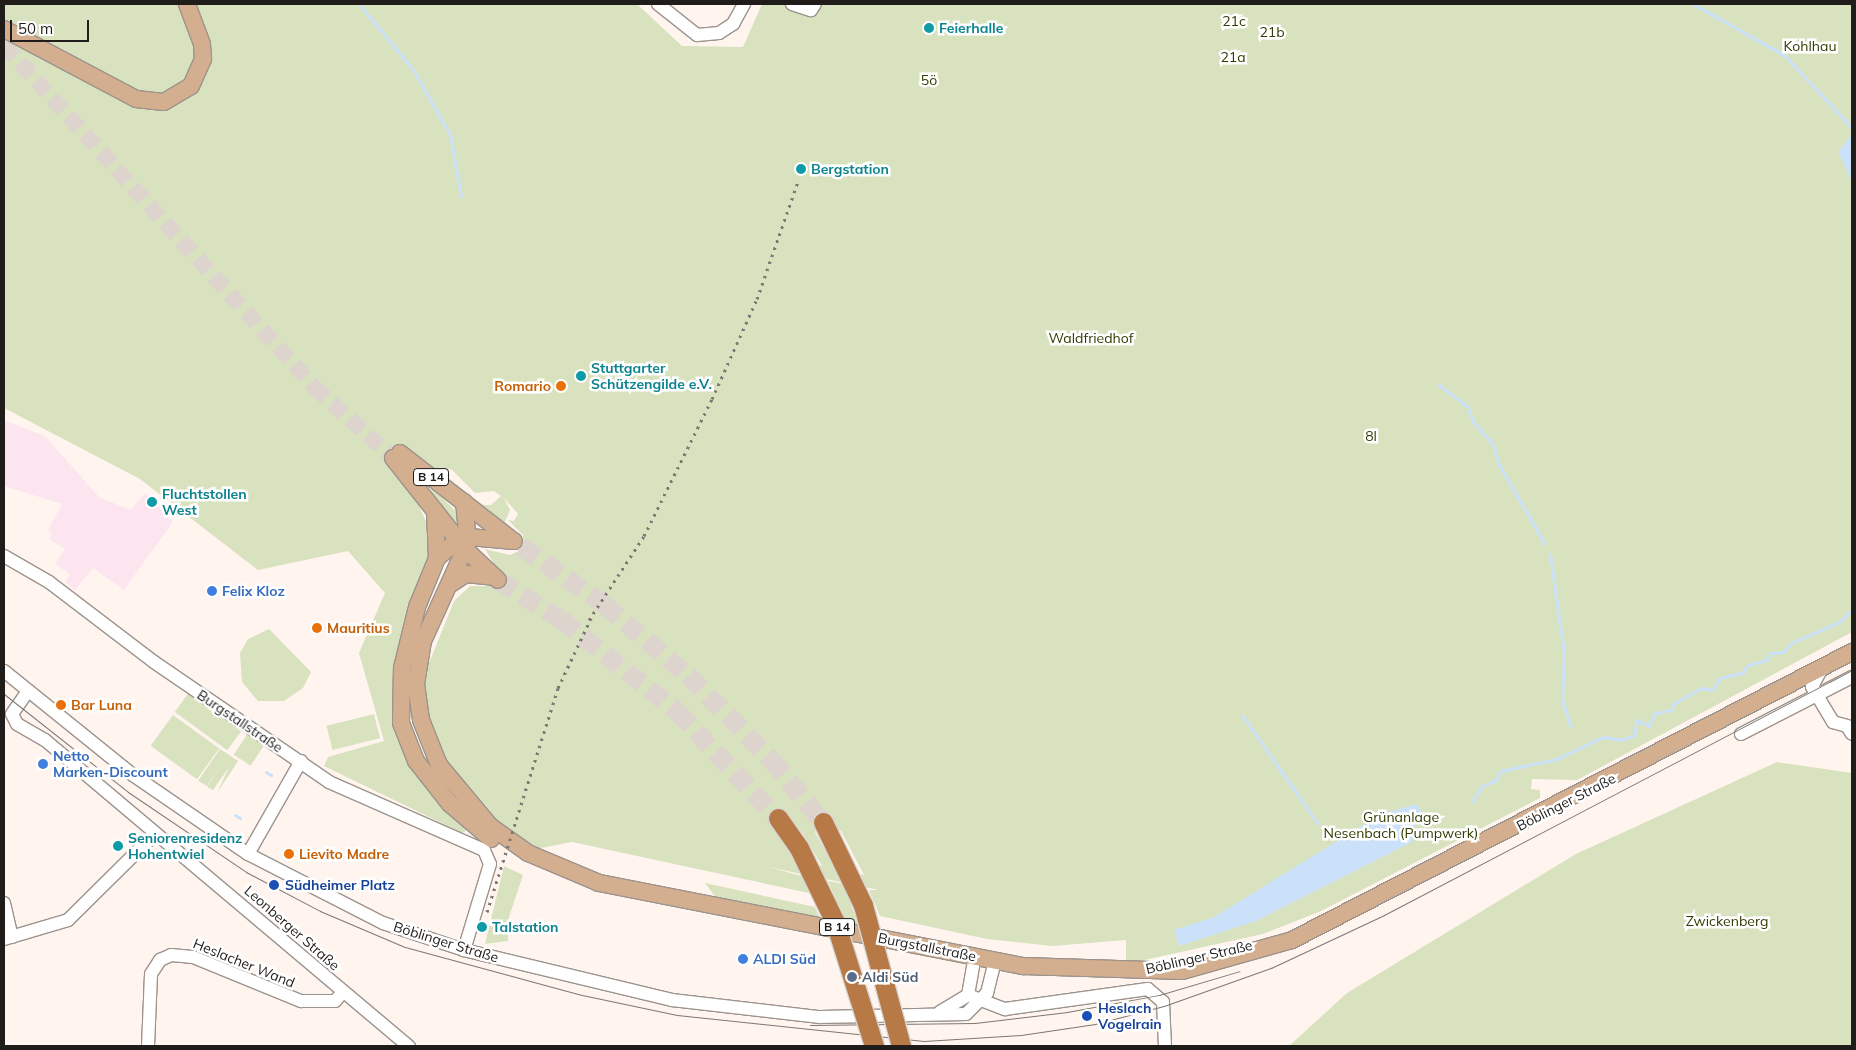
<!DOCTYPE html>
<html>
<head>
<meta charset="utf-8">
<style>
  body { margin:0 }
  #map { position:relative; width:1856px; height:1050px; overflow:hidden; background:#fff4ee; font-family:Mulish,sans-serif }
  div>[style] { position:absolute }
  [style*='--x'] { left:calc(var(--x)*1px); top:calc(var(--y)*1px); width:calc(var(--w)*1px); rotate:calc(var(--a)*1deg) }
  .industrial>* { inset:0; background:#fde5f0 }
  .green>* { inset:0; background:#d9e2be; transform-origin:0 0 }
  .water>* { inset:0; background:#cbe1f9 }
  .stream>* { height:3px; margin:-1.5px; padding:0 1.5px; transform-origin:1.5px; border-radius:1.5px; background:#cbe1f9 }
  .major-tunnel>* { height:16px; margin-top:-8px; transform-origin:0; background:repeating-linear-gradient(90deg,#ddd4ce 0 16px,transparent 0 24px) }
  .highway-tunnel>* { height:19px; margin-top:-9.5px; transform-origin:0; background:repeating-linear-gradient(90deg,#ddd4ce 0 19px,transparent 0 28px) }
  .roads { filter:drop-shadow(1px 0 #9c938d) drop-shadow(-1px 0 #9c938d) drop-shadow(0 1px #9c938d) drop-shadow(0 -1px #9c938d) }
  .minor>* { height:12px; margin:-6px; padding:0 6px; transform-origin:6px; border-radius:6px; background:#fff }
  .major>* { height:16px; margin:-8px; padding:0 8px; transform-origin:8px; border-radius:8px; background:#d4af8f }
  .tram>* { height:1px; margin:-0.5px; padding:0 0.5px; transform-origin:0.5px; border-radius:0.5px; background:#7e7874 }
  .rail>* { height:3px; margin-top:-1.5px; transform-origin:0; background:repeating-linear-gradient(90deg,#7e7874 0 2.5px,transparent 0 7.5px) }
  .bridges { filter:drop-shadow(1px 0 #d7d6d6) drop-shadow(-1px 0 #d7d6d6) drop-shadow(0 1px #d7d6d6) drop-shadow(0 -1px #d7d6d6) }
  .highway-bridge>* { height:19px; margin:-9.5px; padding:0 9.5px; transform-origin:9.5px; border-radius:9.5px; background:#b77945 }
  .dots>* { width:14px; height:14px; translate:-50% -50%; box-sizing:border-box; border:2px solid #fff; border-radius:50% }
  span { translate:-50% -50%; white-space:nowrap; text-align:center; line-height:1.15; -webkit-text-stroke:5px #fff; paint-order:stroke }
  .shield-label span { padding:1px 4px; background:#fff; border:1px solid; border-radius:4px; -webkit-text-stroke-width:0 }
  .shield-label { font-size:12px; color:#1f1c1a; font-weight:700 }
  .park-label { font-size:14px; color:#333b01 }
  .culture-label { font-size:14px; color:#0d838f; font-weight:700 }
  .left { translate:0 -50%; text-align:left }
  .food-label { font-size:14px; color:#c56008; font-weight:700 }
  .right { translate:-100% -50%; text-align:right }
  .shop-label { font-size:14px; color:#366cbe; font-weight:700 }
  .street-label { font-size:14px; color:#1f1c1a }
  .transit-label { font-size:14px; color:#164399; font-weight:700 }
  .service-label { font-size:14px; color:#4e5e75; font-weight:700 }
  .frame { position:absolute; inset:0; border:5px solid #1f1c1a; pointer-events:none }
  .scale { position:absolute; left:10px; top:20px; width:79px; height:22px; box-sizing:border-box; border:2px solid #1f1c1a; border-top:0; padding-left:6px; font-size:15px; line-height:18px; white-space:nowrap; color:#1f1c1a; -webkit-text-stroke:4px #fff; paint-order:stroke }
</style>
</head>
<body>
<div id="map">
  <div class="industrial">
    <div style="clip-path:polygon(4px 420px,46px 437px,99px 497px,130px 510px,146px 493px,173px 522px,124px 590px,93px 568px,75px 590px,65px 582px,70px 574px,55px 564px,65px 549px,49px 539px,52px 533px,48px 530px,62px 504px,4px 486px)"></div>
  </div>
  <div class="green">
    <div style="clip-path:polygon(evenodd,4px 4px,637px 4px,682px 46px,743px 47px,762px 4px,1852px 4px,1852px 632px,1577px 780px,1532px 779px,1531px 789px,1540px 790px,1540px 798px,1321px 911px,1263px 934px,1126px 964px,1126px 940px,1052px 946px,987px 939px,880px 916px,869px 890px,879px 890px,768px 867px,802px 876px,809px 893px,572px 842px,536px 849px,499px 828px,444px 765px,425px 703px,425px 673px,454px 601px,470px 586px,494px 586px,501px 575px,485px 549px,510px 555px,521px 550px,523px 535px,508px 520px,514px 521px,518px 514px,504px 498px,510px 510px,503px 526px,428px 468px,430px 464px,399px 448px,389px 461px,397px 478px,412px 489px,435px 543px,394px 723px,409px 764px,443px 807px,469px 829px,462px 833px,324px 766px,328px 757px,384px 741px,359px 653px,385px 593px,348px 551px,258px 570px,140px 479px,4px 408px,4px 4px,451px 469px,475px 493px,494px 491px,501px 496px,491px 505px,483px 505px,439px 471px,451px 469px,4px 4px,771px 819px,787px 819px,802px 832px,822px 866px,794px 861px,771px 819px,4px 4px,827px 822px,841px 831px,864px 875px,835px 869px,815px 832px,816px 825px,827px 822px)"></div>
    <div style="clip-path:polygon(433px 488px,462px 518px,458px 531px,431px 491px)"></div>
    <div style="clip-path:polygon(269px 629px,311px 672px,303px 688px,284px 701px,258px 701px,242px 682px,240px 653px,248px 639px)"></div>
    <div style="left:190px;top:691px;width:65px;height:26px;rotate:36deg"></div>
    <div style="left:374px;top:714px;width:25px;height:49px;rotate:76deg"></div>
    <div style="left:173px;top:715px;width:57px;height:38px;rotate:36deg"></div>
    <div style="left:248px;top:733px;width:20px;height:26px;rotate:33deg"></div>
    <div style="clip-path:polygon(220px 749px,238px 761px,217px 793px,229px 767px,213px 790px,207px 787px,221px 765px,207px 786px,198px 781px)"></div>
    <div style="clip-path:polygon(1777px 762px,1852px 773px,1852px 1046px,1289px 1046px,1347px 993px,1576px 854px)"></div>
    <div style="clip-path:polygon(504px 866px,523px 875px,509px 917px,508px 941px,485px 944px)"></div>
    <div style="clip-path:polygon(828px 881px,844px 884px,859px 928px,848px 926px)"></div>
    <div style="clip-path:polygon(705px 883px,815px 907px,821px 921px,720px 903px)"></div>
  </div>
  <div class="water">
    <div style="clip-path:polygon(1852px 134px,1852px 182px,1838px 152px)"></div>
    <div style="clip-path:polygon(1417px 804px,1424px 818px,1416px 822px,1412px 842px,1256px 921px,1179px 946px,1174px 930px,1214px 917px,1381px 814px)"></div>
  </div>
  <div class="stream">
    <div style="--x:359;--y:4;--w:87;--a:50.6"></div>
    <div style="--x:414;--y:71;--w:73;--a:60.6"></div>
    <div style="--x:450;--y:135;--w:62;--a:79.8"></div>
    <div style="--x:1693;--y:4;--w:104;--a:29.3"></div>
    <div style="--x:1784;--y:55;--w:100;--a:47"></div>
    <div style="--x:1439;--y:385;--w:35;--a:37"></div>
    <div style="--x:1467;--y:406;--w:18;--a:68"></div>
    <div style="--x:1474;--y:423;--w:28;--a:48"></div>
    <div style="--x:1493;--y:444;--w:22;--a:74"></div>
    <div style="--x:1499;--y:465;--w:91;--a:59.8"></div>
    <div style="--x:1550;--y:554;--w:100;--a:82"></div>
    <div style="--x:1564;--y:653;--w:47;--a:92.4"></div>
    <div style="--x:1562;--y:700;--w:28;--a:72"></div>
    <div style="--x:1242;--y:715;--w:133;--a:55.1"></div>
    <div style="--x:266;--y:772;--w:6;--a:31"></div>
    <div style="--x:1472;--y:802;--w:17;--a:-59"></div>
    <div style="--x:1481;--y:787;--w:17;--a:-25"></div>
    <div style="--x:1496;--y:780;--w:10;--a:-66"></div>
    <div style="--x:1500;--y:771;--w:58;--a:-11.9"></div>
    <div style="--x:1557;--y:759;--w:51;--a:-25.6"></div>
    <div style="--x:1603;--y:737;--w:18;--a:9"></div>
    <div style="--x:1621;--y:740;--w:14;--a:-21"></div>
    <div style="--x:1634;--y:735;--w:15;--a:-79"></div>
    <div style="--x:1637;--y:720;--w:13;--a:27"></div>
    <div style="--x:1649;--y:726;--w:14;--a:-65"></div>
    <div style="--x:1655;--y:713;--w:16;--a:-11"></div>
    <div style="--x:1671;--y:710;--w:6;--a:-72"></div>
    <div style="--x:1673;--y:704;--w:32;--a:-30"></div>
    <div style="--x:1701;--y:688;--w:11;--a:10"></div>
    <div style="--x:1712;--y:690;--w:14;--a:-56"></div>
    <div style="--x:1720;--y:678;--w:23;--a:-13"></div>
    <div style="--x:1742;--y:673;--w:10;--a:-53"></div>
    <div style="--x:1748;--y:665;--w:20;--a:-15"></div>
    <div style="--x:1767;--y:660;--w:8;--a:-60"></div>
    <div style="--x:1771;--y:653;--w:12;--a:-5"></div>
    <div style="--x:1783;--y:652;--w:12;--a:-48"></div>
    <div style="--x:1791;--y:643;--w:52;--a:-23.6"></div>
    <div style="--x:1839;--y:622;--w:18;--a:-45"></div>
    <div style="--x:235;--y:815;--w:6;--a:31"></div>
  </div>
  <div class="major-tunnel">
    <div style="--x:4;--y:45;--w:462;--a:47.8"></div>
    <div style="--x:314;--y:387;--w:106;--a:41.9"></div>
  </div>
  <div class="highway-tunnel">
    <div style="--x:521;--y:546;--w:101;--a:34.9"></div>
    <div style="--x:604;--y:604;--w:110;--a:40.2"></div>
    <div style="--x:688;--y:675;--w:118;--a:45.3"></div>
    <div style="--x:771;--y:759;--w:82;--a:50.5"></div>
    <div style="--x:498;--y:580;--w:74;--a:31.8"></div>
    <div style="--x:561;--y:619;--w:148;--a:38.4"></div>
    <div style="--x:677;--y:711;--w:147;--a:46.7"></div>
  </div>
  <div class="roads">
    <div class="minor">
      <div style="--x:658;--y:4;--w:50;--a:38.5"></div>
      <div style="--x:697;--y:35;--w:22;--a:-5"></div>
      <div style="--x:719;--y:33;--w:17;--a:-33"></div>
      <div style="--x:733;--y:24;--w:23;--a:-61"></div>
      <div style="--x:792;--y:4;--w:20;--a:18"></div>
      <div style="--x:811;--y:10;--w:7;--a:-56"></div>
      <div style="--x:4;--y:556;--w:52;--a:30"></div>
      <div style="--x:49;--y:582;--w:132;--a:37.3"></div>
      <div style="--x:154;--y:662;--w:212;--a:34.4"></div>
      <div style="--x:329;--y:782;--w:169;--a:23.7"></div>
      <div style="--x:484;--y:850;--w:15;--a:67"></div>
      <div style="--x:490;--y:864;--w:90;--a:106.8"></div>
      <div style="--x:1822;--y:668;--w:21;--a:118"></div>
      <div style="--x:1812;--y:687;--w:41;--a:59"></div>
      <div style="--x:1833;--y:722;--w:15;--a:16"></div>
      <div style="--x:1847;--y:726;--w:9;--a:58"></div>
      <div style="--x:4;--y:671;--w:166;--a:38.9"></div>
      <div style="--x:133;--y:775;--w:140;--a:34.5"></div>
      <div style="--x:248;--y:854;--w:152;--a:27.1"></div>
      <div style="--x:383;--y:923;--w:85;--a:18.4"></div>
      <div style="--x:464;--y:950;--w:214;--a:13.5"></div>
      <div style="--x:672;--y:1000;--w:149;--a:6.6"></div>
      <div style="--x:820;--y:1017;--w:146;--a:-1.2"></div>
      <div style="--x:966;--y:1014;--w:30;--a:-45"></div>
      <div style="--x:987;--y:993;--w:32;--a:-76"></div>
      <div style="--x:28;--y:691;--w:28;--a:125"></div>
      <div style="--x:12;--y:714;--w:11;--a:63"></div>
      <div style="--x:17;--y:724;--w:32;--a:30"></div>
      <div style="--x:45;--y:740;--w:476;--a:40.1"></div>
      <div style="--x:1741;--y:734;--w:125;--a:-27.2"></div>
      <div style="--x:248;--y:854;--w:107;--a:-60.3"></div>
      <div style="--x:4;--y:903;--w:35;--a:77"></div>
      <div style="--x:4;--y:939;--w:67;--a:-16.5"></div>
      <div style="--x:68;--y:920;--w:121;--a:-44.7"></div>
      <div style="--x:968;--y:995;--w:40;--a:21"></div>
      <div style="--x:1005;--y:1009;--w:144;--a:-8"></div>
      <div style="--x:1148;--y:989;--w:20;--a:41"></div>
      <div style="--x:1163;--y:1002;--w:44;--a:87.4"></div>
      <div style="--x:940;--y:1012;--w:33;--a:-31"></div>
      <div style="--x:968;--y:995;--w:39;--a:-80"></div>
      <div style="--x:148;--y:1046;--w:72;--a:-87.6"></div>
      <div style="--x:151;--y:974;--w:17;--a:-57"></div>
      <div style="--x:160;--y:960;--w:12;--a:-24"></div>
      <div style="--x:171;--y:955;--w:22;--a:5"></div>
      <div style="--x:193;--y:957;--w:117;--a:22.2"></div>
      <div style="--x:301;--y:1001;--w:34;--a:0"></div>
      <div style="--x:335;--y:1001;--w:12;--a:-48"></div>
    </div>
    <div class="major">
      <div style="--x:4;--y:29;--w:149;--a:27.9"></div>
      <div style="--x:136;--y:99;--w:28;--a:6"></div>
      <div style="--x:164;--y:102;--w:31;--a:-31"></div>
      <div style="--x:191;--y:86;--w:30;--a:-66"></div>
      <div style="--x:203;--y:59;--w:15;--a:-94"></div>
      <div style="--x:202;--y:44;--w:43;--a:-110.6"></div>
      <div style="--x:400;--y:453;--w:140;--a:37.8"></div>
      <div style="--x:393;--y:458;--w:116;--a:51.6"></div>
      <div style="--x:465;--y:549;--w:45;--a:43.2"></div>
      <div style="--x:464;--y:502;--w:40;--a:84.3"></div>
      <div style="--x:468;--y:542;--w:109;--a:114.4"></div>
      <div style="--x:423;--y:641;--w:44;--a:99.2"></div>
      <div style="--x:416;--y:684;--w:36;--a:82"></div>
      <div style="--x:421;--y:720;--w:48;--a:68.2"></div>
      <div style="--x:439;--y:765;--w:80;--a:50.1"></div>
      <div style="--x:490;--y:826;--w:47;--a:35.4"></div>
      <div style="--x:528;--y:853;--w:77;--a:22.9"></div>
      <div style="--x:599;--y:883;--w:432;--a:11.1"></div>
      <div style="--x:1023;--y:966;--w:159;--a:1.8"></div>
      <div style="--x:1182;--y:971;--w:114;--a:-15.7"></div>
      <div style="--x:1292;--y:940;--w:630;--a:-27.22"></div>
      <div style="--x:435;--y:511;--w:47;--a:87.6"></div>
      <div style="--x:449;--y:585;--w:20;--a:-33"></div>
      <div style="--x:466;--y:574;--w:27;--a:6"></div>
      <div style="--x:491;--y:839;--w:54;--a:-139.5"></div>
      <div style="--x:450;--y:804;--w:55;--a:-128.3"></div>
      <div style="--x:416;--y:761;--w:41;--a:-111.5"></div>
      <div style="--x:401;--y:723;--w:55;--a:-89"></div>
      <div style="--x:402;--y:668;--w:63;--a:-76.2"></div>
      <div style="--x:417;--y:607;--w:53;--a:-67.8"></div>
      <div style="--x:437;--y:558;--w:28;--a:-41"></div>
      <div style="--x:458;--y:540;--w:11;--a:-15"></div>
      <div style="--x:469;--y:537;--w:45;--a:5.1"></div>
    </div>
  </div>
  <div class="tram">
    <div style="--x:4;--y:694;--w:158;--a:38.3"></div>
    <div style="--x:128;--y:792;--w:143;--a:34.1"></div>
    <div style="--x:246;--y:872;--w:84;--a:27.8"></div>
    <div style="--x:320;--y:911;--w:92;--a:23"></div>
    <div style="--x:405;--y:947;--w:183;--a:15.2"></div>
    <div style="--x:582;--y:995;--w:97;--a:11.9"></div>
    <div style="--x:677;--y:1015;--w:248;--a:6"></div>
    <div style="--x:924;--y:1041;--w:97;--a:-3.5"></div>
    <div style="--x:1021;--y:1035;--w:75;--a:-8.5"></div>
    <div style="--x:1095;--y:1024;--w:71;--a:-14.6"></div>
    <div style="--x:1164;--y:1006;--w:114;--a:-19.6"></div>
    <div style="--x:1271;--y:968;--w:125;--a:-25.1"></div>
    <div style="--x:1384;--y:915;--w:528;--a:-27.63"></div>
    <div style="--x:810;--y:1025;--w:165;--a:-0.7"></div>
    <div style="--x:975;--y:1023;--w:93;--a:-6.8"></div>
    <div style="--x:1067;--y:1012;--w:94;--a:-10.5"></div>
    <div style="--x:1159;--y:995;--w:84;--a:-16.5"></div>
  </div>
  <div class="rail">
    <div style="--x:589;--y:620;--w:100;--a:-56.8"></div>
    <div style="--x:644;--y:536;--w:153;--a:-63.6"></div>
    <div style="--x:712;--y:399;--w:110;--a:-65.8"></div>
    <div style="--x:757;--y:299;--w:125;--a:-70.8"></div>
    <div style="--x:487;--y:912;--w:235;--a:-72.4"></div>
    <div style="--x:558;--y:688;--w:82;--a:-64.7"></div>
  </div>
  <div class="bridges">
    <div class="highway-bridge">
      <div style="--x:778;--y:818;--w:37;--a:55"></div>
      <div style="--x:799;--y:848;--w:82;--a:64.1"></div>
      <div style="--x:835;--y:922;--w:130;--a:72.5"></div>
      <div style="--x:823;--y:822;--w:92;--a:64.3"></div>
      <div style="--x:863;--y:905;--w:146;--a:74.9"></div>
    </div>
  </div>
  <div class="dots">
    <div style="left:929px;top:28px;background:#0f9aa8"></div>
    <div style="left:801px;top:169px;background:#0f9aa8"></div>
    <div style="left:581px;top:376px;background:#0f9aa8"></div>
    <div style="left:561px;top:386px;background:#e8710a"></div>
    <div style="left:152px;top:502px;background:#0f9aa8"></div>
    <div style="left:212px;top:591px;background:#3f7fe0"></div>
    <div style="left:317px;top:628px;background:#e8710a"></div>
    <div style="left:61px;top:705px;background:#e8710a"></div>
    <div style="left:43px;top:764px;background:#3f7fe0"></div>
    <div style="left:118px;top:846px;background:#0f9aa8"></div>
    <div style="left:289px;top:854px;background:#e8710a"></div>
    <div style="left:274px;top:885px;background:#1a4fb4"></div>
    <div style="left:482px;top:927px;background:#0f9aa8"></div>
    <div style="left:743px;top:959px;background:#3f7fe0"></div>
    <div style="left:852px;top:977px;background:#5c6f8a"></div>
    <div style="left:1087px;top:1016px;background:#1a4fb4"></div>
  </div>
  <div class="shield-label">
    <span style="left:431px;top:477px">B 14</span>
    <span style="left:837px;top:927px">B 14</span>
  </div>
  <div class="park-label">
    <span style="left:1234px;top:21px">21c</span>
    <span style="left:1272px;top:32px">21b</span>
    <span style="left:1810px;top:46px">Kohlhau</span>
    <span style="left:1233px;top:57px">21a</span>
    <span style="left:929px;top:80px">5ö</span>
    <span style="left:1091px;top:338px">Waldfriedhof</span>
    <span style="left:1371px;top:436px">8l</span>
    <span style="left:1401px;top:825px">Grünanlage<br>Nesenbach (Pumpwerk)</span>
    <span style="left:1727px;top:921px">Zwickenberg</span>
  </div>
  <div class="culture-label">
    <span class="left" style="left:939px;top:28px">Feierhalle</span>
    <span class="left" style="left:811px;top:169px">Bergstation</span>
    <span class="left" style="left:591px;top:376px">Stuttgarter<br>Schützengilde e.V.</span>
    <span class="left" style="left:162px;top:502px">Fluchtstollen<br>West</span>
    <span class="left" style="left:128px;top:846px">Seniorenresidenz<br>Hohentwiel</span>
    <span class="left" style="left:492px;top:927px">Talstation</span>
  </div>
  <div class="food-label">
    <span class="right" style="left:551px;top:386px">Romario</span>
    <span class="left" style="left:327px;top:628px">Mauritius</span>
    <span class="left" style="left:71px;top:705px">Bar Luna</span>
    <span class="left" style="left:299px;top:854px">Lievito Madre</span>
  </div>
  <div class="shop-label">
    <span class="left" style="left:222px;top:591px">Felix Kloz</span>
    <span class="left" style="left:53px;top:764px">Netto<br>Marken-Discount</span>
    <span class="left" style="left:753px;top:959px">ALDI Süd</span>
  </div>
  <div class="street-label">
    <span style="left:240px;top:721px;rotate:34deg">Burgstallstraße</span>
    <span style="left:1566px;top:802px;rotate:-27deg">Böblinger Straße</span>
    <span style="left:292px;top:928px;rotate:41deg">Leonberger Straße</span>
    <span style="left:446px;top:942px;rotate:17deg">Böblinger Straße</span>
    <span style="left:927px;top:947px;rotate:11deg">Burgstallstraße</span>
    <span style="left:1199px;top:957px;rotate:-13deg">Böblinger Straße</span>
    <span style="left:244px;top:963px;rotate:22deg">Heslacher Wand</span>
  </div>
  <div class="transit-label">
    <span class="left" style="left:285px;top:885px">Südheimer Platz</span>
    <span class="left" style="left:1098px;top:1016px">Heslach<br>Vogelrain</span>
  </div>
  <div class="service-label">
    <span class="left" style="left:862px;top:977px">Aldi Süd</span>
  </div>
  <div class="frame"></div>
  <div class="scale">50 m</div>
</div>
</body>
</html>
